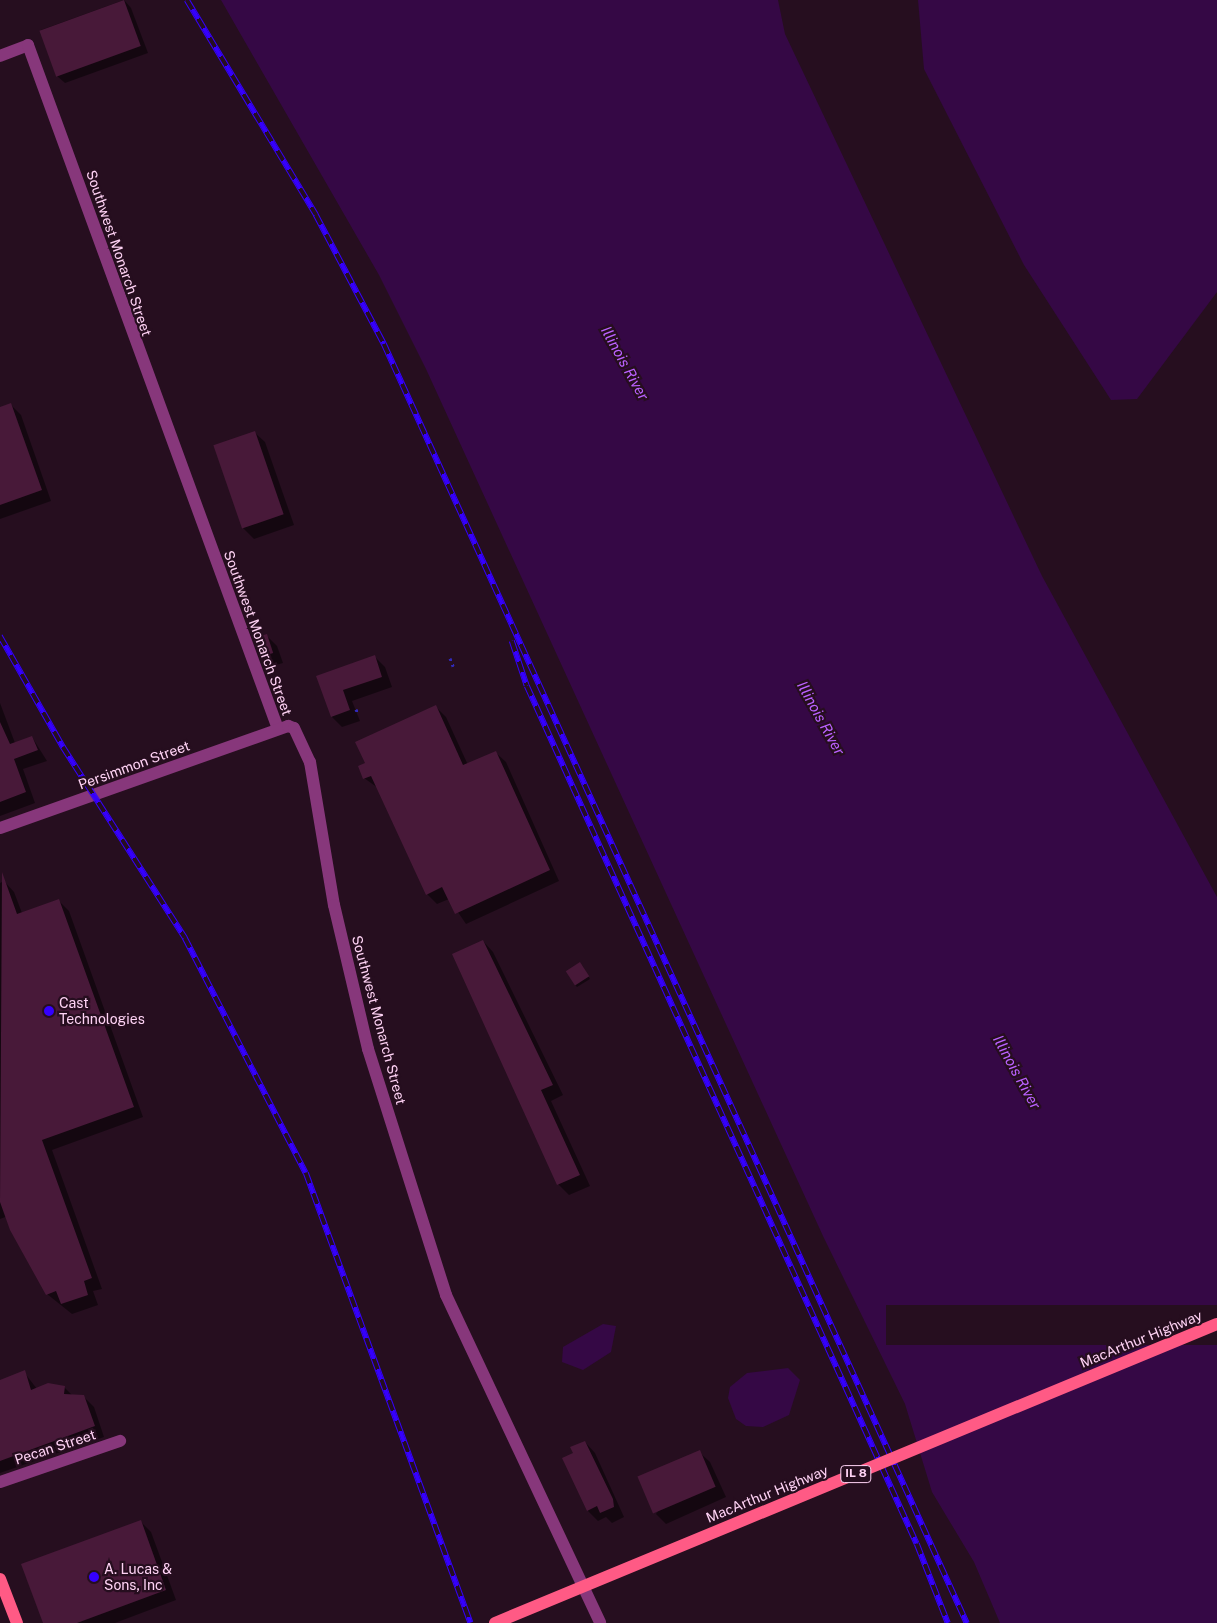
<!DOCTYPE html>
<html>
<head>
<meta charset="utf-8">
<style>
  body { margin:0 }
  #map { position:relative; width:1217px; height:1623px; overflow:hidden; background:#260e1f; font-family:"Public Sans",sans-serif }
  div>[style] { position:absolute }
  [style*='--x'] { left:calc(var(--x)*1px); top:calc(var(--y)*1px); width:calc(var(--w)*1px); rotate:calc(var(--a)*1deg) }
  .water>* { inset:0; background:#350845 }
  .pier>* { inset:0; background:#260e1f; transform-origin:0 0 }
  .shadow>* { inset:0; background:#0007 }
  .building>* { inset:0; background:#481939; transform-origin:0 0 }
  .path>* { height:3px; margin-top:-1.5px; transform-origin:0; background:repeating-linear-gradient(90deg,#312abc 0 2.5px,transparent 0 6.5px) }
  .minor>* { height:12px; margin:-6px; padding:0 6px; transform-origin:6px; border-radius:6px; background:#87377b }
  .major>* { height:12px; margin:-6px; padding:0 6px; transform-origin:6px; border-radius:6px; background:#ff5a85 }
  .rail>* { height:5.5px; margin-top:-2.75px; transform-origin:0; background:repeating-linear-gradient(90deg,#260e1f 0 11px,#3500fe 0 22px); box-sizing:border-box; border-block:1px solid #3500fe }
  .major-bridge>* { height:12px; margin:-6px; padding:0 6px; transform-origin:6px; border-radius:6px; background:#ff5a85 }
  .dots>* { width:14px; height:14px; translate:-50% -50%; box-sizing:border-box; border:2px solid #260e1f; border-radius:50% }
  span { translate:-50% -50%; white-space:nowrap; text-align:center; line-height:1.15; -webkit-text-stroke:4.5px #260e1f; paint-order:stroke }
  .shield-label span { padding:1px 4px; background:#260e1f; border:1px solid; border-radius:4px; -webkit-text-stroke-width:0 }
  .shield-label { font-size:12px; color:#ffd3f5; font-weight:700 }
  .street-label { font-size:14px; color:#ffd3f5 }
  .poi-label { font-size:14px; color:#ffd3f5 }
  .left { translate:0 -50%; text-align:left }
  .water-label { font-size:15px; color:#bb61ff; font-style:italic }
</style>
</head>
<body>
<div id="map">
  <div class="water">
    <div style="clip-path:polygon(221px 0,778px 0,785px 34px,1042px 576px,1217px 897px,1217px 1623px,1000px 1623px,974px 1562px,932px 1492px,905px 1404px,823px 1236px,426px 369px,379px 275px)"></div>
    <div style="clip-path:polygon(918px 0,1217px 0,1217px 292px,1137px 399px,1111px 400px,1024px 265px,924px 69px)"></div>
    <div style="clip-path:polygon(603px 1324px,616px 1326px,611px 1352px,583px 1370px,562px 1362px,563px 1347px)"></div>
    <div style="clip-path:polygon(788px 1368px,800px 1380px,789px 1415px,763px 1427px,746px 1426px,736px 1419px,728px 1398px,730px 1387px,747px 1373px)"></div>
  </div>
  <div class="pier">
    <div style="left:1217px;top:1305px;width:40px;height:331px;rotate:90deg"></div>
  </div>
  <div class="shadow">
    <div style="clip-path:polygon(124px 0,131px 8px,148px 53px,65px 83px,57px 76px,41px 30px)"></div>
    <div style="clip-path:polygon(10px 404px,21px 415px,51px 501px,0 519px,0 408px)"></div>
    <div style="clip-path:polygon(254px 432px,265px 442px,294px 525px,254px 539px,243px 528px)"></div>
    <div style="clip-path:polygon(267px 636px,277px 646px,283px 663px,272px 666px,262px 656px)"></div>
    <div style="clip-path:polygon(374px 656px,385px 667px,392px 687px,352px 701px,360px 721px,342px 727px,332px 717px,317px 677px)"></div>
    <div style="clip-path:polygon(0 703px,15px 743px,32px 737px,47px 761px,23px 769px,35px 803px,0 816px)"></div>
    <div style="clip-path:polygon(435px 706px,446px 717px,468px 765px,495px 752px,506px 762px,559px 881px,466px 924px,449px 899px,437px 904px,427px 894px,378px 788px,364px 778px,367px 763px)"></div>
    <div style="clip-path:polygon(4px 881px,14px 892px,22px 913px,58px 900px,69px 911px,143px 1117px,52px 1150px,102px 1289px,93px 1291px,98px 1305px,72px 1314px,47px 1294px,8px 1216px,0 1219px,0 883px)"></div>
    <div style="clip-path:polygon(483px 941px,493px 952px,563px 1095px,551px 1101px,590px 1186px,569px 1195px,558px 1184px)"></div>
    <div style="clip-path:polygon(582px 965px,590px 979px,577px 987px,575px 985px)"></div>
    <div style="clip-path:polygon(24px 1372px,37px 1389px,64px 1387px,73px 1396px,83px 1396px,94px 1407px,104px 1437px,0 1473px,0 1381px)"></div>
    <div style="clip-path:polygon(585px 1442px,595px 1453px,624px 1517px,612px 1523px,606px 1517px,598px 1521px,588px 1511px)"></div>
    <div style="clip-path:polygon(699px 1452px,710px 1462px,726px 1497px,666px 1524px,656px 1514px)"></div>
    <div style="clip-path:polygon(140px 1521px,151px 1532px,176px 1600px,115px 1623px,44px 1623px)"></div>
  </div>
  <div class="building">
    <div style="left:124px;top:0;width:49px;height:90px;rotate:70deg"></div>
    <div style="clip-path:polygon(11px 403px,42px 490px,0 505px,0 407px)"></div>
    <div style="left:255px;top:431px;width:88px;height:44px;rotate:71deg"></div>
    <div style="left:267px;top:634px;width:20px;height:13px;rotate:72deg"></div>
    <div style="clip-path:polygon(375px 655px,382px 677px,343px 690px,350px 710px,331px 717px,316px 676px)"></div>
    <div style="clip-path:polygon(436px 705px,463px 765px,496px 751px,550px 870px,455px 914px,442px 887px,426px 895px,371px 776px,363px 779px,358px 766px,365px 763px,355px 742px)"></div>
    <div style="clip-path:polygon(0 722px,10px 744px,32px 736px,38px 750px,14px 759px,26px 792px,0 802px)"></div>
    <div style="clip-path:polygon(2px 872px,17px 914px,59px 899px,134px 1107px,42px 1140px,92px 1278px,84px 1281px,88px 1295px,61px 1304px,56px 1291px,46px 1295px,10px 1230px,0 1202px)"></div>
    <div style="clip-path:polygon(483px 940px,553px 1085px,541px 1090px,580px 1175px,557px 1185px,452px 954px)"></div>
    <div style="left:580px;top:962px;width:17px;height:17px;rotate:57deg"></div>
    <div style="clip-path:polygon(25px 1370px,31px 1390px,48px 1383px,65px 1386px,64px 1394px,84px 1395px,95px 1426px,0 1461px,0 1380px)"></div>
    <div style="clip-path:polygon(585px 1441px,613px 1499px,614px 1507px,600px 1513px,597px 1506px,587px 1511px,562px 1458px,573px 1453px,570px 1447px)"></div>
    <div style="left:700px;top:1450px;width:40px;height:68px;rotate:67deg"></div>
    <div style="clip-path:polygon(141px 1520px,166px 1590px,77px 1623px,43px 1623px,21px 1564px)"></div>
  </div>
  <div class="path">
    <div style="--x:450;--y:658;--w:9;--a:69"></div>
    <div style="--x:356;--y:709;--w:5;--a:68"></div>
  </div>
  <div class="minor">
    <div style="--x:0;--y:56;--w:30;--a:-21"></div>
    <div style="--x:28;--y:45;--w:728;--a:69.92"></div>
    <div style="--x:0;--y:828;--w:306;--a:-19.5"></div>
    <div style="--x:288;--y:726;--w:6;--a:18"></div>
    <div style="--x:294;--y:728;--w:38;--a:65"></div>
    <div style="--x:310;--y:762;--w:145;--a:80.5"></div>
    <div style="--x:334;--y:905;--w:148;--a:76.7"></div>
    <div style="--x:368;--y:1049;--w:258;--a:72.4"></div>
    <div style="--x:446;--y:1295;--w:362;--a:64.8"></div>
    <div style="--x:0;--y:1482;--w:127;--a:-18.9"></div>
  </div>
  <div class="major">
    <div style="--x:0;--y:1579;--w:47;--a:68.9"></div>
  </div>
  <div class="rail">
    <div style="--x:187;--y:0;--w:251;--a:59"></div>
    <div style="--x:316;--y:215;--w:146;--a:62.2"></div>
    <div style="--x:384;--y:344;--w:1406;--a:65.5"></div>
    <div style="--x:0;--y:636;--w:128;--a:60.4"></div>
    <div style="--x:63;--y:747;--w:227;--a:57.4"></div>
    <div style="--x:185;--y:938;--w:264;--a:62.8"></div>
    <div style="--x:306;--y:1173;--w:479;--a:69.9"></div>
    <div style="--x:512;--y:641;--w:47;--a:71.6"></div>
    <div style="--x:527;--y:686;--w:942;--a:65.56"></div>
    <div style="--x:917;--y:1544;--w:85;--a:68.6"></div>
  </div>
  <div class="major-bridge">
    <div style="--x:495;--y:1623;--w:781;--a:-22.5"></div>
  </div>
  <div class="dots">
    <div style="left:49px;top:1011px;background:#3500fe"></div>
    <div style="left:94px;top:1577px;background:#3500fe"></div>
  </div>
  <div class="shield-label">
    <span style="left:856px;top:1474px">IL 8</span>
  </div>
  <div class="street-label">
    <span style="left:119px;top:253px;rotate:71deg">Southwest Monarch Street</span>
    <span style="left:258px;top:633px;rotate:70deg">Southwest Monarch Street</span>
    <span style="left:134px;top:765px;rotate:-20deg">Persimmon Street</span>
    <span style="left:379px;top:1020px;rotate:75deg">Southwest Monarch Street</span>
    <span style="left:1141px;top:1339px;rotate:-22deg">MacArthur Highway</span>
    <span style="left:55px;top:1447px;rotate:-18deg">Pecan Street</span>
    <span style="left:767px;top:1494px;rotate:-22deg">MacArthur Highway</span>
  </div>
  <div class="poi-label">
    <span class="left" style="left:59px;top:1011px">Cast<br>Technologies</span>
    <span class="left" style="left:104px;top:1577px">A. Lucas &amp;<br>Sons, Inc</span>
  </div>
  <div class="water-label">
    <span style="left:625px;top:363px;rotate:61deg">Illinois River</span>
    <span style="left:821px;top:718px;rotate:61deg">Illinois River</span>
    <span style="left:1017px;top:1072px;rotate:61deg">Illinois River</span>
  </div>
</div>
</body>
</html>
